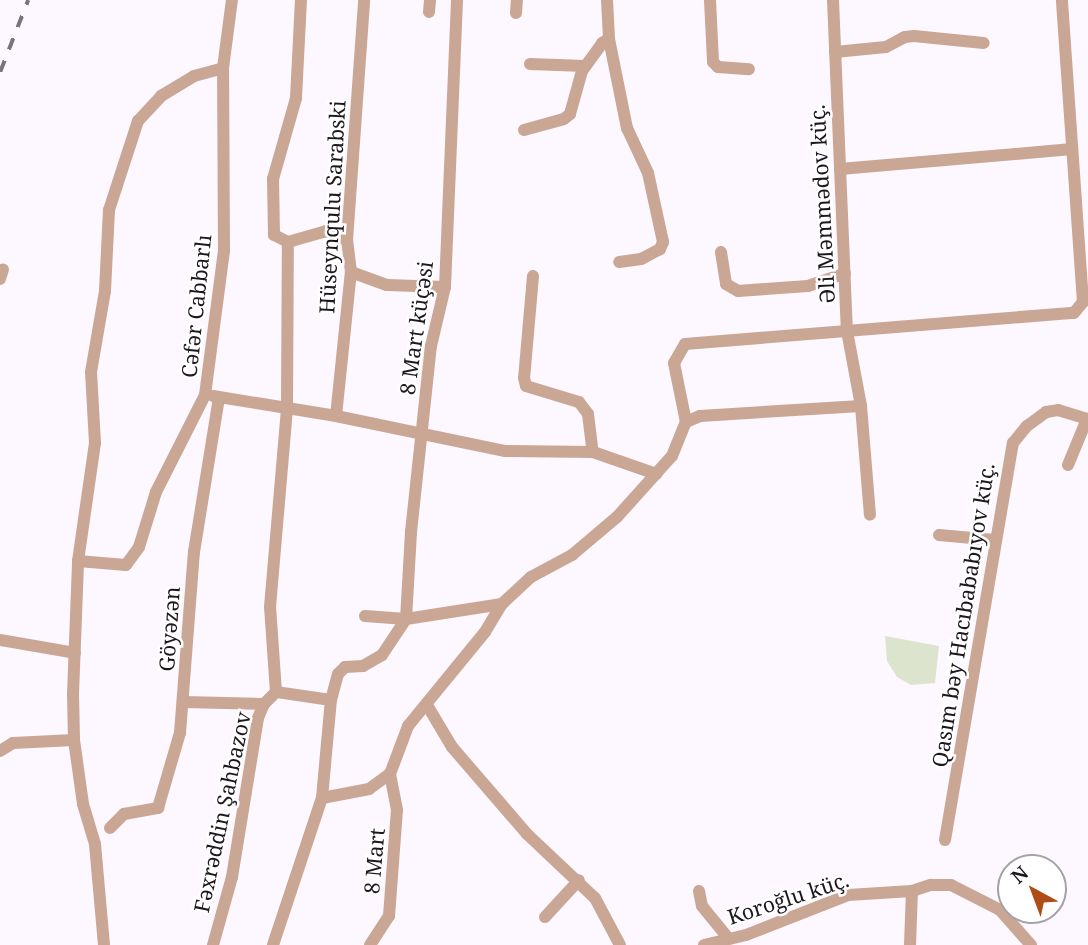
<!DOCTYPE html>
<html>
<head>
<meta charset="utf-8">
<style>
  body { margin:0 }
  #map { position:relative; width:1088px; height:945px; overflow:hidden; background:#fdf7ff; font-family:"Noto Serif",serif }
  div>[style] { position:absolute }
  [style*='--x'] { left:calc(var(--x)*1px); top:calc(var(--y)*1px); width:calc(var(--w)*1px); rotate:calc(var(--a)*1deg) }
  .green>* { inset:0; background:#dde4ce }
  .minor>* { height:12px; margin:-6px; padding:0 6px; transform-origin:6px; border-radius:6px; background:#caa695 }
  .rail>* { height:3.5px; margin-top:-1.75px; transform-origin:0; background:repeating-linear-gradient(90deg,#79737a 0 12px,transparent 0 24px) }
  span { translate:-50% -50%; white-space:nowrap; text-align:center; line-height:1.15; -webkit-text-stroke:5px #fff; paint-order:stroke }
  .street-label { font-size:21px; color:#1d171e }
  .north { position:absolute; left:997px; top:854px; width:70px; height:70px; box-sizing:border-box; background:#fff; border:2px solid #a5a2a5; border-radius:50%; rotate:319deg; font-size:19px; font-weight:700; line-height:28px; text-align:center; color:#1d171e }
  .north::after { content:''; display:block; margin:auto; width:24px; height:32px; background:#b04c17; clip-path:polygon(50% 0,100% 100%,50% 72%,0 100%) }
</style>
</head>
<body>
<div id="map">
  <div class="green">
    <div style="clip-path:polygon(885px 636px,939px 646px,935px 683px,911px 685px,897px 677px,887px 661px)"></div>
  </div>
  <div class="minor">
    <div style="--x:607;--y:0;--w:39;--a:87"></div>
    <div style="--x:609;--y:39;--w:91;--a:78.6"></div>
    <div style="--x:627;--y:128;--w:50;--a:65"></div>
    <div style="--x:648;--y:173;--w:71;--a:77.7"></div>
    <div style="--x:663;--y:242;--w:8;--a:113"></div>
    <div style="--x:660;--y:249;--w:21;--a:152"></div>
    <div style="--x:641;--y:259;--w:22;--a:172"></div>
    <div style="--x:710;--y:0;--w:62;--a:87.2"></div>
    <div style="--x:713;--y:62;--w:7;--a:45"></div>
    <div style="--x:718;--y:67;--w:31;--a:4"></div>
    <div style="--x:833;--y:0;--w:331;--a:87.6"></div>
    <div style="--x:847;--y:331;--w:76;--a:79.4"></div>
    <div style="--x:861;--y:406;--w:109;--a:85.3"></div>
    <div style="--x:429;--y:12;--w:12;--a:-85"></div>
    <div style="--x:516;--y:13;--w:13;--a:-86"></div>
    <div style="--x:835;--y:52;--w:51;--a:-5.6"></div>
    <div style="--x:886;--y:47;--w:21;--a:-28"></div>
    <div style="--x:905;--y:37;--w:9;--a:-6"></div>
    <div style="--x:914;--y:36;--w:70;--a:5.7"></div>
    <div style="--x:530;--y:64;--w:55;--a:2.1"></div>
    <div style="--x:524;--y:130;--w:41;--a:-15.4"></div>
    <div style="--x:564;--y:119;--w:8;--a:-40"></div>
    <div style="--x:570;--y:114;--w:45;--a:-74.4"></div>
    <div style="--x:582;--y:71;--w:34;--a:-54"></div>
    <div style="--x:602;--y:43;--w:8;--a:-30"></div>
    <div style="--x:840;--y:169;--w:233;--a:-4.9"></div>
    <div style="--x:288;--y:242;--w:16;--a:-153"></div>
    <div style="--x:274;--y:235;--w:56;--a:-91"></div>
    <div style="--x:273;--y:179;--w:84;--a:-74.1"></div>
    <div style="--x:296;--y:98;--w:98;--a:-87.1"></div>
    <div style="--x:288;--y:242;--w:40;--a:-16"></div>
    <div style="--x:326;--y:231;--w:23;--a:23"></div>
    <div style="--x:721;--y:252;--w:32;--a:81"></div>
    <div style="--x:726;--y:284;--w:14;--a:30"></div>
    <div style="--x:738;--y:291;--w:70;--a:-4.1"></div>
    <div style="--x:808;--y:286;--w:39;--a:-19"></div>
    <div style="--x:351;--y:272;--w:38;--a:20"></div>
    <div style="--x:387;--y:285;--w:58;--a:2"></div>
    <div style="--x:533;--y:276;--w:102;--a:95"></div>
    <div style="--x:524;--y:378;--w:8;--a:76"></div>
    <div style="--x:526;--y:386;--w:55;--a:16.8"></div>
    <div style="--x:579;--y:402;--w:15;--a:53"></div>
    <div style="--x:588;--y:414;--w:38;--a:83"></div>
    <div style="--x:0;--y:279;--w:10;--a:-73"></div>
    <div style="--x:213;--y:396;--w:125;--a:9.2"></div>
    <div style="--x:336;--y:416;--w:173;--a:11.7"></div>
    <div style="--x:505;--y:451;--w:88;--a:0.7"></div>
    <div style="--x:593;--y:452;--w:67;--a:19.2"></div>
    <div style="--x:336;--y:416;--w:145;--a:-84.1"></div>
    <div style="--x:351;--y:272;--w:32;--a:-97"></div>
    <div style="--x:347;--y:240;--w:241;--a:-85.9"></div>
    <div style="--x:686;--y:422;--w:60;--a:-101.5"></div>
    <div style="--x:674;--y:363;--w:22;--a:-60"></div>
    <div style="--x:685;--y:344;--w:390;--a:-4.6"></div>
    <div style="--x:1074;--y:313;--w:14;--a:-51"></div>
    <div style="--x:1083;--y:302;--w:303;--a:-94"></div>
    <div style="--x:1068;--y:465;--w:50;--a:-67.6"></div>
    <div style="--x:939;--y:535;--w:56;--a:5.1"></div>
    <div style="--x:78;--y:561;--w:48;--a:4.8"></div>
    <div style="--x:126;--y:565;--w:22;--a:-54"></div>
    <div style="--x:139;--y:547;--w:58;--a:-72.8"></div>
    <div style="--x:156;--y:492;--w:109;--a:-63.2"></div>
    <div style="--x:205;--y:395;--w:145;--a:-82.5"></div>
    <div style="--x:224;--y:251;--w:183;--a:-90.3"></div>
    <div style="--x:223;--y:68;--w:69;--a:-82.5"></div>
    <div style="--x:365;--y:616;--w:41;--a:4.2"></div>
    <div style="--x:406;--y:619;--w:97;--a:-8.9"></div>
    <div style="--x:0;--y:640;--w:76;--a:9.8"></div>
    <div style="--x:331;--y:700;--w:27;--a:-75"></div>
    <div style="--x:338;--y:674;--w:10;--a:-45"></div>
    <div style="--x:345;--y:667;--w:18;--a:-3"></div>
    <div style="--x:363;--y:666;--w:22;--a:-30"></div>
    <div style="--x:382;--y:655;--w:43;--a:-56.3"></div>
    <div style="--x:406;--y:619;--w:87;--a:-86.7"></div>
    <div style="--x:411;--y:532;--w:187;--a:-83.9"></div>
    <div style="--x:431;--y:346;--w:61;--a:-76.7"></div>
    <div style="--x:445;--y:287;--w:287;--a:-87.6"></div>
    <div style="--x:183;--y:702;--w:81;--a:1.4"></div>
    <div style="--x:427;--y:705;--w:49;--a:59.2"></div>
    <div style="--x:452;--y:747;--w:115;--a:49.2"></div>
    <div style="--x:527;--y:834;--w:93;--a:43.3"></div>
    <div style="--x:595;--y:898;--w:53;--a:62"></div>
    <div style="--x:0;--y:751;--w:15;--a:-32"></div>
    <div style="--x:13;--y:743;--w:61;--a:-2.8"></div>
    <div style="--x:322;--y:798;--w:48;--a:-10.8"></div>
    <div style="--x:369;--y:789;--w:26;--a:-36"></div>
    <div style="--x:390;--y:774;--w:51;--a:-69.4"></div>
    <div style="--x:408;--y:726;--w:122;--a:-50.7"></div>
    <div style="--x:485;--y:632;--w:33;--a:-59"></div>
    <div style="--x:502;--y:604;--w:40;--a:-43"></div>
    <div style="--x:531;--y:577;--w:47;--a:-28.2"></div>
    <div style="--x:572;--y:555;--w:59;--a:-40.2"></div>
    <div style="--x:617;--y:517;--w:82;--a:-48"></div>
    <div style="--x:672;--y:456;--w:37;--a:-68"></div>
    <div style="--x:686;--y:422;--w:15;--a:-23"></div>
    <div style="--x:700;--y:416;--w:161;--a:-3.6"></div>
    <div style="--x:110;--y:828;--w:20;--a:-45"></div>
    <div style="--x:124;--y:814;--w:35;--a:-10"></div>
    <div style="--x:158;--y:808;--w:78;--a:-73.7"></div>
    <div style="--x:180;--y:733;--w:182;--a:-85.6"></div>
    <div style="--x:194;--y:552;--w:156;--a:-80.8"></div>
    <div style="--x:945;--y:840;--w:403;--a:-80.3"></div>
    <div style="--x:1013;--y:443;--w:22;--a:-51"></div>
    <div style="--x:1027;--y:426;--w:24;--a:-36"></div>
    <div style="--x:1046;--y:412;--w:12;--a:-9"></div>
    <div style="--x:1058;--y:410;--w:31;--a:17"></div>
    <div style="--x:699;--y:891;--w:15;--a:79"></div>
    <div style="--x:702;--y:906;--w:41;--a:50.9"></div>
    <div style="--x:545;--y:917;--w:50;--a:-47.4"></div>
    <div style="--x:104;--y:945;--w:101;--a:-95.1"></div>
    <div style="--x:95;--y:844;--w:42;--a:-106.7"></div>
    <div style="--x:83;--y:804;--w:65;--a:-98"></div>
    <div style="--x:74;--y:740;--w:46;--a:-91.2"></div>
    <div style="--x:73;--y:694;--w:133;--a:-87.8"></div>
    <div style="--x:78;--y:561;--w:119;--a:-81.8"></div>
    <div style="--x:95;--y:443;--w:71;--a:-93.2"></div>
    <div style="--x:91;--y:372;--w:82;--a:-80.2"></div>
    <div style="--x:105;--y:291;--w:81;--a:-87.2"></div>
    <div style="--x:109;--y:210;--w:94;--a:-72"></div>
    <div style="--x:138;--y:121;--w:34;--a:-47"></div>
    <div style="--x:161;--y:96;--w:39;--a:-31"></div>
    <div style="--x:194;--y:76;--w:30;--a:-15"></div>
    <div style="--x:213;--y:945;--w:71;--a:-74.4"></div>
    <div style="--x:232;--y:877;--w:161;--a:-80.7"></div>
    <div style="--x:258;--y:718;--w:15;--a:-67"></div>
    <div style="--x:264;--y:704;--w:17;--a:-45"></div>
    <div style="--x:273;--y:945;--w:155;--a:-71.6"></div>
    <div style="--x:322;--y:798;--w:98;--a:-84.8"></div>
    <div style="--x:331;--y:700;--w:56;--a:-171.7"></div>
    <div style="--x:276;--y:692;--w:85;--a:-94"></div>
    <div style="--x:270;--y:607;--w:201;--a:-85.1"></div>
    <div style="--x:287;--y:407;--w:165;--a:-89.7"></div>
    <div style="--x:370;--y:945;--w:35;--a:-57"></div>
    <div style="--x:389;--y:916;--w:106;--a:-85.7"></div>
    <div style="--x:397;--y:810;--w:37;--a:-101"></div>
    <div style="--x:704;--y:945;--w:43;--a:-13.4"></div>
    <div style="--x:746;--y:935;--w:110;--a:-21.4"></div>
    <div style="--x:848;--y:895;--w:64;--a:-3.6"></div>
    <div style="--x:912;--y:891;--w:20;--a:-18"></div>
    <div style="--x:931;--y:885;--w:20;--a:0"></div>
    <div style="--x:951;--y:885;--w:55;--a:27"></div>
    <div style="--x:1000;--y:910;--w:47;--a:48.5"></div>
    <div style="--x:910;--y:945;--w:54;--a:-87.9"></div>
  </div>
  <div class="rail">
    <div style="--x:0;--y:72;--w:77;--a:-68.7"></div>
  </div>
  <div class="street-label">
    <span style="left:822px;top:204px;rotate:-93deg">Əli Məmmədov küç.</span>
    <span style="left:332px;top:207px;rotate:-87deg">Hüseynqulu Sarabski</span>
    <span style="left:196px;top:306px;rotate:-84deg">Cəfər Cabbarlı</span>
    <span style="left:416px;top:328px;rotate:-82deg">8 Mart küçəsi</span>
    <span style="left:963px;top:615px;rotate:-81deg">Qasım bəy Hacıbababıyov küç.</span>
    <span style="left:169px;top:629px;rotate:-86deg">Göyəzən</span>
    <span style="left:222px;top:812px;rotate:-78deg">Fəxrəddin Şahbazov</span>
    <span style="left:374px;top:861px;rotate:-85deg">8 Mart</span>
    <span style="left:788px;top:898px;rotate:-18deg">Koroğlu küç.</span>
  </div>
  <div class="north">N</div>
</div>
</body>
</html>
